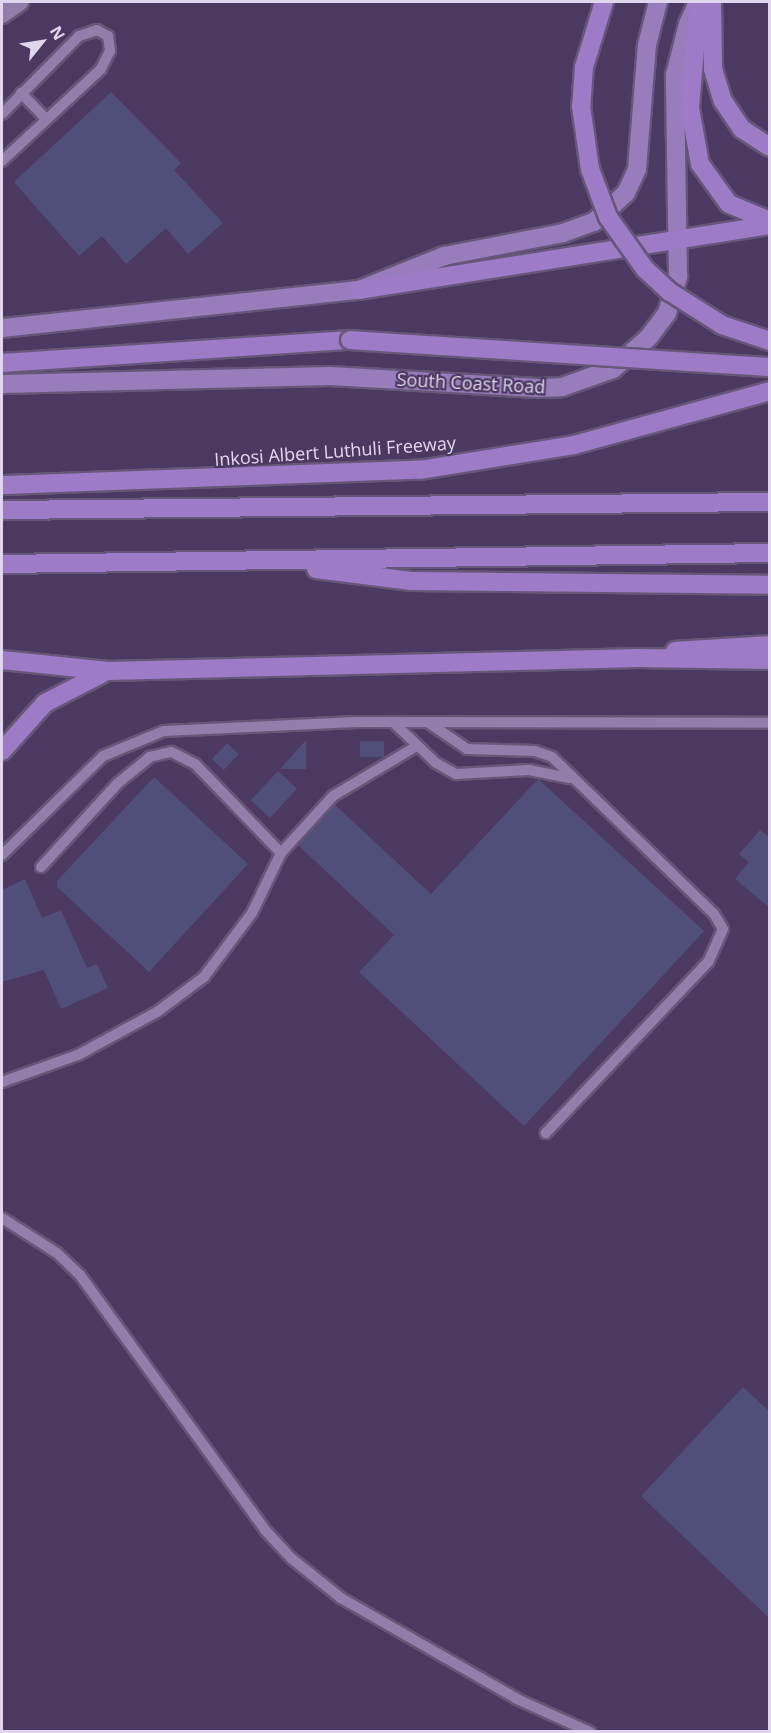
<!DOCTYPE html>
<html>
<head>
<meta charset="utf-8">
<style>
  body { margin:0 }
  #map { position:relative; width:771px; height:1733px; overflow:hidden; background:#4b3961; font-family:"Open Sans",sans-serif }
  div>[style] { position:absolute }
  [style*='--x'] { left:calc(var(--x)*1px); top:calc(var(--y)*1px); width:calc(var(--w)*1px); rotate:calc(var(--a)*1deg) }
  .building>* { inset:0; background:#504f7a; transform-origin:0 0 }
  .roads { filter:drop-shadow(2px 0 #665678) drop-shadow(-2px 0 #665678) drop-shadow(0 2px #665678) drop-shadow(0 -2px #665678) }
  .lane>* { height:10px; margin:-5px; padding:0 5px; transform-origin:5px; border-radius:5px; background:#917eaa }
  .street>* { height:18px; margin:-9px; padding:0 9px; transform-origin:9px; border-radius:9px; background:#917eaa }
  .primary>* { height:18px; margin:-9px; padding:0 9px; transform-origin:9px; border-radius:9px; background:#997cbb }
  .highway>* { height:18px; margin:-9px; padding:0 9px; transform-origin:9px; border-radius:9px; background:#9e7bc7 }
  .bridges { filter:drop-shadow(2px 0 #665678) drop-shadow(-2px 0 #665678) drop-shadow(0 2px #665678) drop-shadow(0 -2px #665678) }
  .highway-bridge>* { height:18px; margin:-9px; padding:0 9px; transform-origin:9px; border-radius:9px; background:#9e7bc7 }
  span { translate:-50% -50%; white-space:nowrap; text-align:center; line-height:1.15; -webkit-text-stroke:4.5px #4b3961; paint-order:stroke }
  .street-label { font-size:18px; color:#e0d6ee }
  .frame { position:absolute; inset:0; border:3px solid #e0d6ee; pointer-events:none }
  .north { position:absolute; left:12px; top:12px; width:60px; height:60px; -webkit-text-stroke:4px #4b3961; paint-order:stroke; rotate:60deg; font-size:16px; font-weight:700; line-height:24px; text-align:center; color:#e0d6ee }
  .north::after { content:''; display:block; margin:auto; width:21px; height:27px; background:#e0d6ee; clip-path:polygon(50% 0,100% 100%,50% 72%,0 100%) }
</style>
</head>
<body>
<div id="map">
  <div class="building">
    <div style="clip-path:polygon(111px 92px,181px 163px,174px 170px,223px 223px,188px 254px,166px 228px,126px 264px,102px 236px,79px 256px,14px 182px)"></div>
    <div style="clip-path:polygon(306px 740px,306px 769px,280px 769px)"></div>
    <div style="left:360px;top:741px;width:24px;height:16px"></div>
    <div style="left:227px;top:743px;width:16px;height:22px;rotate:43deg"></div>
    <div style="left:278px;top:771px;width:26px;height:40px;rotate:43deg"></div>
    <div style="clip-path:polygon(154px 777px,248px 864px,149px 972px,57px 887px,57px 881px)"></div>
    <div style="clip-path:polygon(538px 779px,704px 931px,524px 1126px,359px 972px,394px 935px,298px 845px,335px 805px,431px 894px)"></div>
    <div style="clip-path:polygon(760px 830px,770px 838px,770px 908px,735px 879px,749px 862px,739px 854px)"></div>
    <div style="clip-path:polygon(25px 879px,42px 918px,61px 910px,87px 968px,97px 964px,108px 988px,61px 1009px,44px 970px,2px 982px,2px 890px)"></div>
    <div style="clip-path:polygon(743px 1387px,770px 1412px,770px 1619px,641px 1496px)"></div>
  </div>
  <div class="roads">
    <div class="lane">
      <div style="--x:21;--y:93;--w:36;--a:46"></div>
      <div style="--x:2;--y:114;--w:110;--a:-45.4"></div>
      <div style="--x:79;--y:36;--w:19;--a:-18"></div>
      <div style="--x:97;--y:30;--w:13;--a:29"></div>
      <div style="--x:108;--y:36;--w:15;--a:82"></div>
      <div style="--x:110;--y:51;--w:20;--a:117"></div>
      <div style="--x:101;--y:69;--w:135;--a:137.1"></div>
      <div style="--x:394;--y:723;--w:58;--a:43.6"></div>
      <div style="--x:436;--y:763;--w:23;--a:29"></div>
      <div style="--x:456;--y:774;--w:73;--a:-3.1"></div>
      <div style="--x:529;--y:770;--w:41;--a:11.3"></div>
      <div style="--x:429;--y:723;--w:46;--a:34.4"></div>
      <div style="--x:467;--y:749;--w:68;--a:1.7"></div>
      <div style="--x:535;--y:751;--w:18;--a:19"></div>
      <div style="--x:552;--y:757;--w:226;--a:44.1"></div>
      <div style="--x:714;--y:914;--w:17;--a:59"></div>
      <div style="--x:723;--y:929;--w:36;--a:114"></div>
      <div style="--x:708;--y:962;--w:236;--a:133.5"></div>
      <div style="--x:281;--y:853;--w:77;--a:-47.6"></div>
      <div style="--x:333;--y:796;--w:98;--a:-30.8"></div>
      <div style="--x:2;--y:855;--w:141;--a:-44.4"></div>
      <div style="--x:103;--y:756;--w:66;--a:-22.3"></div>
      <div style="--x:164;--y:731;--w:192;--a:-2.7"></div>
      <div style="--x:356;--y:722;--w:414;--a:0.1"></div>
      <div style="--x:2;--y:1082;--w:81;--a:-19.6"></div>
      <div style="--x:78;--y:1055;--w:90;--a:-28.6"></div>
      <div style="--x:157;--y:1012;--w:59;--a:-36.7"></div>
      <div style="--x:204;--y:977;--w:80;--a:-53.1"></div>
      <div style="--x:252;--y:913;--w:67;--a:-64.2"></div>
      <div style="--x:281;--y:853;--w:124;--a:-134"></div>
      <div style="--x:195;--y:764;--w:27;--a:-153"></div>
      <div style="--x:171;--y:752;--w:22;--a:167"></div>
      <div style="--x:150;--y:757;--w:41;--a:140.9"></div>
      <div style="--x:118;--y:783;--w:114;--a:132.5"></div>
      <div style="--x:2;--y:1218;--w:65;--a:32.5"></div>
      <div style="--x:57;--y:1253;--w:32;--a:44"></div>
      <div style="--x:80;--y:1275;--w:315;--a:54"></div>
      <div style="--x:265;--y:1530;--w:38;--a:47"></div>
      <div style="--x:291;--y:1558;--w:64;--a:38.7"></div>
      <div style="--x:341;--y:1598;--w:203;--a:29.8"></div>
      <div style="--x:517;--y:1699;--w:80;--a:24.3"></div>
    </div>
    <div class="street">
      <div style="--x:2;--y:14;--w:21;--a:-35"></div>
    </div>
    <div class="primary">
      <div style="--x:2;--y:328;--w:359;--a:-6.1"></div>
      <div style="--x:359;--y:290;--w:92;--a:-21.8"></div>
      <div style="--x:444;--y:256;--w:121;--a:-10.9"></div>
      <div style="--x:563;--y:233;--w:33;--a:-20"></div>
      <div style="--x:594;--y:222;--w:43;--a:-42.2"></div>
      <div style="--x:626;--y:193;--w:26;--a:-65"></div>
      <div style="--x:637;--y:169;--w:124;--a:-85.4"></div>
      <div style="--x:647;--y:45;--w:44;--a:-75.7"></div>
      <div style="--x:2;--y:384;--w:328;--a:-1.4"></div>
      <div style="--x:330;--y:376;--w:208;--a:3.3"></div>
      <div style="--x:538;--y:388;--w:24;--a:-2"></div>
      <div style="--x:562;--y:387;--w:54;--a:-19.4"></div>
      <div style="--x:613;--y:369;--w:48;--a:-41.6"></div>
      <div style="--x:649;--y:337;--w:30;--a:-53"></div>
      <div style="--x:667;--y:313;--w:39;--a:-73"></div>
      <div style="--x:678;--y:276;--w:201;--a:-90.9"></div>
      <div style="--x:675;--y:75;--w:53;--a:-75.7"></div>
      <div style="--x:688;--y:24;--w:24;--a:-66"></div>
    </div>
    <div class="highway">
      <div style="--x:699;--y:2;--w:106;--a:94.9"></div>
      <div style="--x:690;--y:108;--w:57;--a:79.9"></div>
      <div style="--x:700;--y:164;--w:49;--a:54.1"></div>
      <div style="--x:729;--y:204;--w:44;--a:22.5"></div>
      <div style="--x:712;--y:2;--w:67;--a:89.1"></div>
      <div style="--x:713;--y:69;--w:34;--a:73"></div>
      <div style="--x:723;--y:101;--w:34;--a:56"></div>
      <div style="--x:742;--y:129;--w:33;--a:33"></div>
      <div style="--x:359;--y:290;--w:416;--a:-9"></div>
      <div style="--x:2;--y:363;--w:349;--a:-3.8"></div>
      <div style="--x:2;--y:485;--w:418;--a:-2.1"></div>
      <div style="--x:420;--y:470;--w:156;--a:-9.2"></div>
      <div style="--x:574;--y:445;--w:203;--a:-15.4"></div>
      <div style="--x:2;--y:510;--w:768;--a:-0.6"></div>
      <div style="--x:2;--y:564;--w:768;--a:-0.82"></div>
      <div style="--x:316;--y:569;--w:96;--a:7.2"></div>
      <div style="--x:411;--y:581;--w:359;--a:0.6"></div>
      <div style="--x:675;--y:651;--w:95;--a:-3.6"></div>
      <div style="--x:2;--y:660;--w:107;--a:5.9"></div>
      <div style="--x:108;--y:671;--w:529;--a:-1.41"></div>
      <div style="--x:637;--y:658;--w:133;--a:0.9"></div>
      <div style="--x:2;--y:751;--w:64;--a:-48.1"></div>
      <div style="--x:45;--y:703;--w:65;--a:-27.3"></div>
    </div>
  </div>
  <div class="bridges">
    <div class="highway-bridge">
      <div style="--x:604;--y:2;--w:68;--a:107.1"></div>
      <div style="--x:584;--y:67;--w:39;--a:94"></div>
      <div style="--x:581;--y:106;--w:64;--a:81.9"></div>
      <div style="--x:590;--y:169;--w:51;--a:69.4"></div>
      <div style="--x:608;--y:217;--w:64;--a:54.6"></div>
      <div style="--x:645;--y:269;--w:34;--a:43"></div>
      <div style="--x:670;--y:292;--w:62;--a:32.4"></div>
      <div style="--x:722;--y:325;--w:51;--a:18.4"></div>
      <div style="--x:350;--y:340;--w:421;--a:3.7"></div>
    </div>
  </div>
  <div class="street-label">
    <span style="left:471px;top:383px;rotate:3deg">South Coast Road</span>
    <span style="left:335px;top:451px;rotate:-4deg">Inkosi Albert Luthuli Freeway</span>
  </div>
  <div class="frame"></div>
  <div class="north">N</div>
</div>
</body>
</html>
